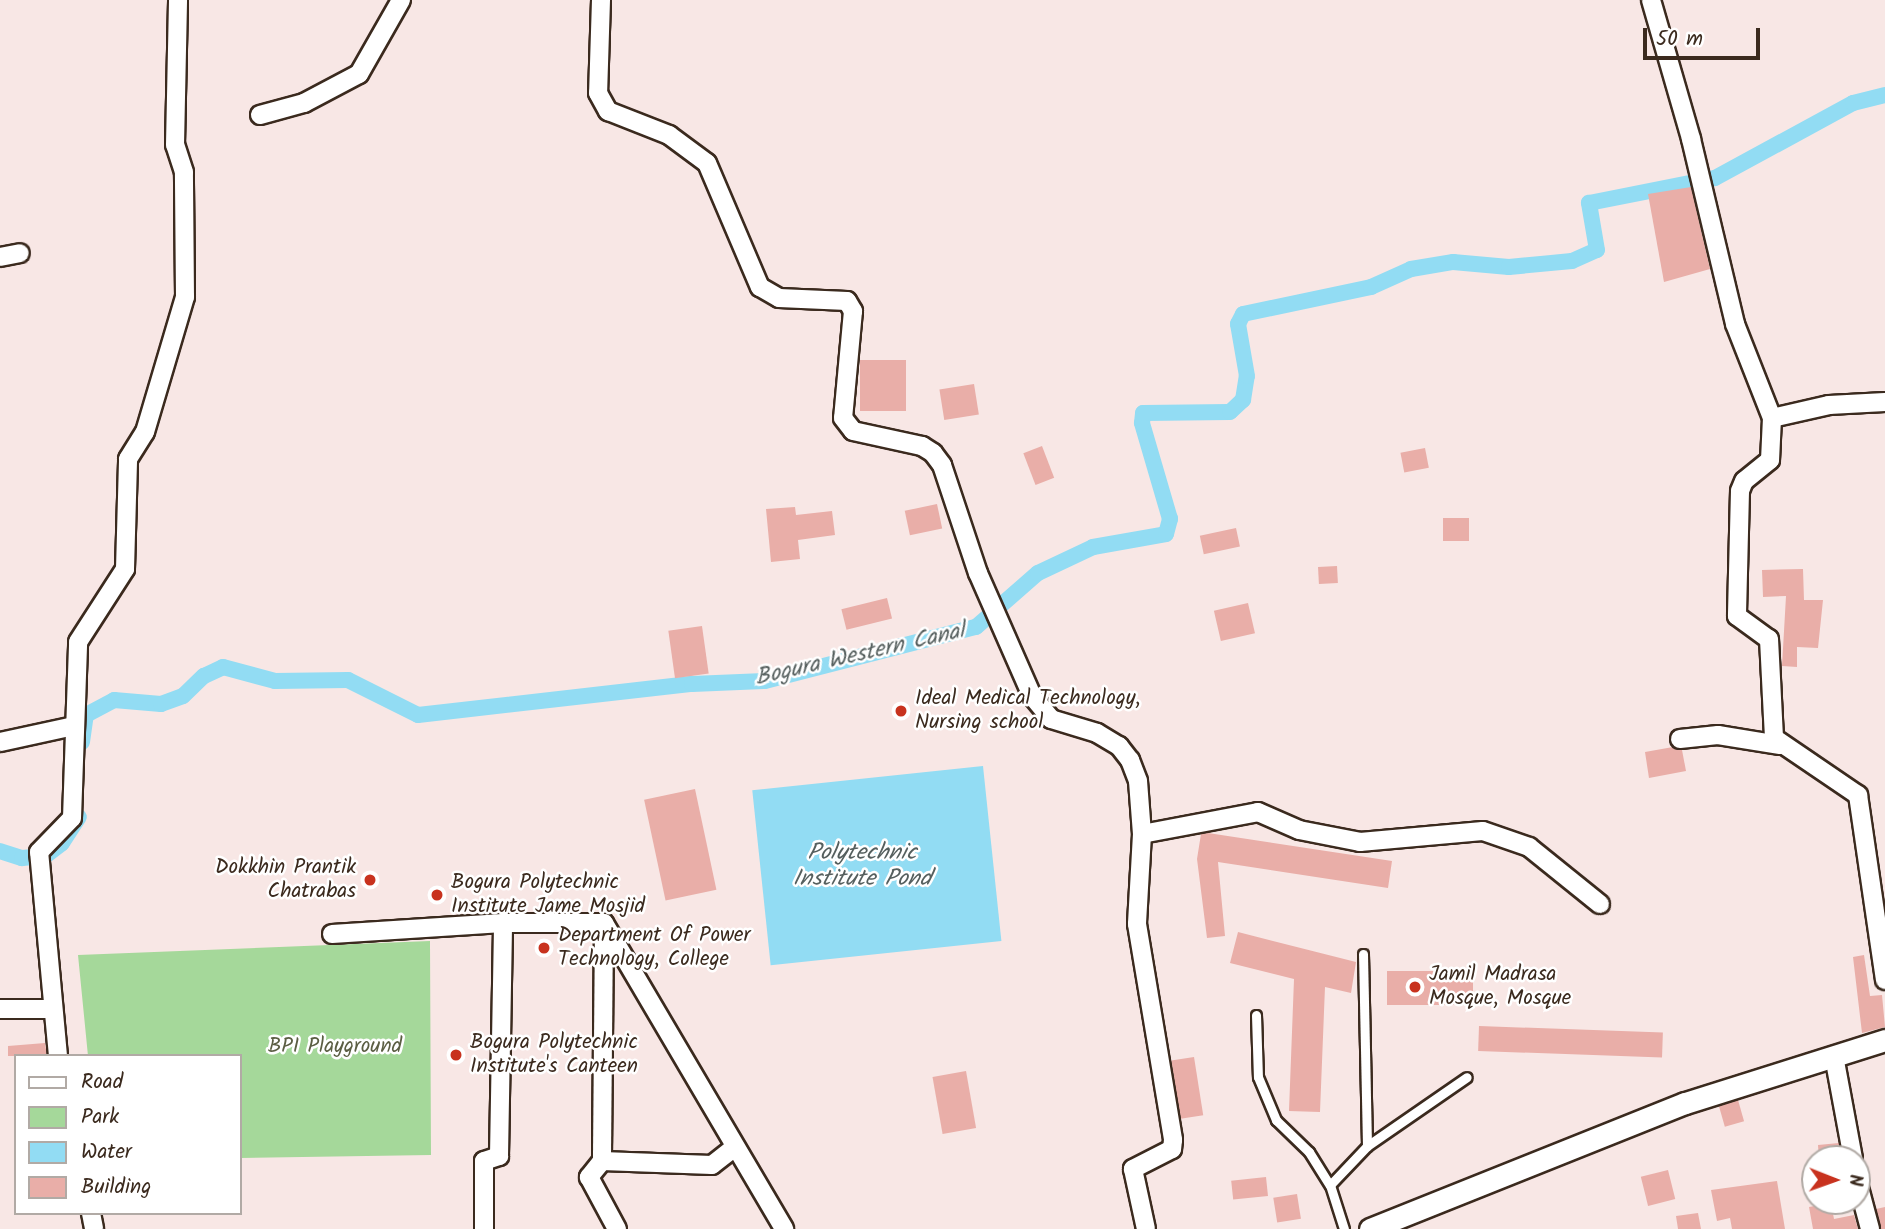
<!DOCTYPE html>
<html>
<head>
<meta charset="utf-8">
<style>
  body { margin:0 }
  #map { position:relative; width:1885px; height:1229px; overflow:hidden; background:#f8e7e5; font-family:Kalam,sans-serif }
  div>[style] { position:absolute }
  [style*='--x'] { left:calc(var(--x)*1px); top:calc(var(--y)*1px); width:calc(var(--w)*1px); rotate:calc(var(--a)*1deg) }
  .green>* { inset:0; background:#a5d89a }
  .water>* { inset:0; background:#92dcf3; transform-origin:0 0 }
  .canal>* { height:16px; margin:-8px; padding:0 8px; transform-origin:8px; border-radius:8px; background:#92dcf3 }
  .building>* { inset:0; background:#e9aea8; transform-origin:0 0 }
  .roads { filter:drop-shadow(2px 0 #3b2a1e) drop-shadow(-2px 0 #3b2a1e) drop-shadow(0 2px #3b2a1e) drop-shadow(0 -2px #3b2a1e) }
  .service>* { height:9px; margin:-4.5px; padding:0 4.5px; transform-origin:4.5px; border-radius:4.5px; background:#fff }
  .minor>* { height:18px; margin:-9px; padding:0 9px; transform-origin:9px; border-radius:9px; background:#fff }
  .tertiary>* { height:21px; margin:-10.5px; padding:0 10.5px; transform-origin:10.5px; border-radius:10.5px; background:#fff }
  .dots>* { width:19px; height:19px; translate:-50% -50%; box-sizing:border-box; border:4px solid #fff; border-radius:50% }
  span { translate:-50% -50%; white-space:nowrap; text-align:center; line-height:1.15; -webkit-text-stroke:5px #fff; paint-order:stroke }
  .poi-label { font-size:21px; color:#3b2a1e }
  .left { translate:0 -50%; text-align:left }
  .right { translate:-100% -50%; text-align:right }
  .park-label { font-size:21px; color:#5b5e43 }
  .water-label { font-size:23px; color:#555f5e; font-style:italic }
  .legend { position:absolute; left:14px; top:1054px; width:228px; height:161px; box-sizing:border-box; background:#fff; border:2px solid #b1aaa5; margin:0; padding:9px 12px; list-style:none; font-size:21px; color:#3b2a1e }
  .legend li { display:flex; align-items:center; gap:14px; height:35px }
  .legend b { width:35px; border:2px solid #b1aaa5 }
  .north { position:absolute; left:1801px; top:1145px; width:70px; height:70px; box-sizing:border-box; background:#fff; border:2px solid #b1aaa5; border-radius:50%; rotate:91deg; font-size:19px; font-weight:700; line-height:28px; text-align:center; color:#3b2a1e }
  .north::after { content:''; display:block; margin:auto; width:24px; height:32px; background:#c8321e; clip-path:polygon(50% 0,100% 100%,50% 72%,0 100%) }
  .scale { position:absolute; left:1643px; top:28px; width:117px; height:32px; box-sizing:border-box; border:4px solid #3b2a1e; border-top:0; padding-left:9px; font-size:21px; line-height:24px; white-space:nowrap; color:#3b2a1e; -webkit-text-stroke:5px #fff; paint-order:stroke }
</style>
</head>
<body>
<div id="map">
  <div class="green">
    <div style="clip-path:polygon(430px 941px,431px 1155px,240px 1158px,240px 1056px,88px 1056px,78px 955px)"></div>
  </div>
  <div class="water">
    <div style="left:983px;top:766px;width:176px;height:232px;rotate:84deg"></div>
  </div>
  <div class="canal">
    <div style="--x:82;--y:742;--w:27;--a:-82"></div>
    <div style="--x:86;--y:715;--w:32;--a:-28"></div>
    <div style="--x:114;--y:700;--w:47;--a:4.9"></div>
    <div style="--x:161;--y:704;--w:23;--a:-20"></div>
    <div style="--x:183;--y:696;--w:29;--a:-44"></div>
    <div style="--x:204;--y:676;--w:21;--a:-25"></div>
    <div style="--x:223;--y:667;--w:54;--a:15.1"></div>
    <div style="--x:275;--y:681;--w:73;--a:-0.8"></div>
    <div style="--x:348;--y:680;--w:78;--a:26.6"></div>
    <div style="--x:418;--y:715;--w:276;--a:-6.5"></div>
    <div style="--x:692;--y:684;--w:73;--a:-2.4"></div>
    <div style="--x:765;--y:681;--w:218;--a:-14.4"></div>
    <div style="--x:976;--y:627;--w:82;--a:-41.1"></div>
    <div style="--x:1038;--y:573;--w:61;--a:-25.3"></div>
    <div style="--x:1093;--y:547;--w:74;--a:-10.1"></div>
    <div style="--x:1166;--y:534;--w:16;--a:-75"></div>
    <div style="--x:1170;--y:519;--w:100;--a:-106.3"></div>
    <div style="--x:1142;--y:423;--w:10;--a:-84"></div>
    <div style="--x:1143;--y:413;--w:87;--a:-0.7"></div>
    <div style="--x:1230;--y:412;--w:18;--a:-43"></div>
    <div style="--x:1243;--y:400;--w:24;--a:-81"></div>
    <div style="--x:1247;--y:376;--w:53;--a:-99.8"></div>
    <div style="--x:1238;--y:324;--w:11;--a:-63"></div>
    <div style="--x:1243;--y:314;--w:131;--a:-11.9"></div>
    <div style="--x:1371;--y:287;--w:44;--a:-24.2"></div>
    <div style="--x:1411;--y:269;--w:43;--a:-9.5"></div>
    <div style="--x:1453;--y:262;--w:56;--a:5.1"></div>
    <div style="--x:1509;--y:267;--w:63;--a:-5.4"></div>
    <div style="--x:1572;--y:261;--w:27;--a:-24"></div>
    <div style="--x:1597;--y:250;--w:48;--a:-99.7"></div>
    <div style="--x:1589;--y:203;--w:128;--a:-11.2"></div>
    <div style="--x:1715;--y:178;--w:157;--a:-28.5"></div>
    <div style="--x:1853;--y:103;--w:33;--a:-14"></div>
    <div style="--x:0;--y:851;--w:23;--a:18"></div>
    <div style="--x:22;--y:858;--w:23;--a:-5"></div>
    <div style="--x:45;--y:856;--w:21;--a:-37"></div>
    <div style="--x:62;--y:843;--w:31;--a:-57"></div>
  </div>
  <div class="building">
    <div style="clip-path:polygon(1691px 187px,1710px 269px,1664px 282px,1648px 194px)"></div>
    <div style="left:860px;top:360px;width:46px;height:51px"></div>
    <div style="left:974px;top:384px;width:31px;height:35px;rotate:81deg"></div>
    <div style="left:1042px;top:446px;width:34px;height:20px;rotate:69deg"></div>
    <div style="left:1425px;top:448px;width:20px;height:25px;rotate:79deg"></div>
    <div style="left:937px;top:504px;width:25px;height:33px;rotate:78deg"></div>
    <div style="clip-path:polygon(795px 507px,796px 515px,832px 511px,835px 535px,798px 540px,800px 559px,771px 562px,766px 509px)"></div>
    <div style="left:1469px;top:518px;width:23px;height:26px;rotate:90deg"></div>
    <div style="left:1236px;top:528px;width:19px;height:37px;rotate:78deg"></div>
    <div style="left:1337px;top:566px;width:17px;height:19px;rotate:87deg"></div>
    <div style="clip-path:polygon(1803px 569px,1804px 600px,1823px 600px,1818px 648px,1797px 647px,1797px 667px,1782px 666px,1786px 596px,1763px 597px,1762px 570px)"></div>
    <div style="left:887px;top:598px;width:21px;height:47px;rotate:76deg"></div>
    <div style="left:1248px;top:603px;width:31px;height:35px;rotate:77deg"></div>
    <div style="left:702px;top:626px;width:48px;height:34px;rotate:82deg"></div>
    <div style="clip-path:polygon(1673px 747px,1682px 750px,1686px 771px,1649px 778px,1645px 752px)"></div>
    <div style="left:695px;top:789px;width:103px;height:52px;rotate:78deg"></div>
    <div style="clip-path:polygon(1208px 833px,1392px 861px,1388px 888px,1218px 862px,1225px 936px,1207px 938px,1197px 859px,1201px 834px)"></div>
    <div style="clip-path:polygon(1238px 932px,1356px 962px,1351px 993px,1325px 987px,1320px 1112px,1289px 1111px,1294px 979px,1230px 963px)"></div>
    <div style="clip-path:polygon(1864px 955px,1870px 996px,1882px 995px,1885px 1027px,1862px 1033px,1853px 957px)"></div>
    <div style="left:1387px;top:971px;width:86px;height:34px"></div>
    <div style="left:1479px;top:1026px;width:184px;height:25px;rotate:2deg"></div>
    <div style="clip-path:polygon(45px 1043px,47px 1056px,8px 1056px,8px 1046px)"></div>
    <div style="left:1194px;top:1057px;width:59px;height:23px;rotate:81deg"></div>
    <div style="left:966px;top:1071px;width:58px;height:34px;rotate:80deg"></div>
    <div style="left:1738px;top:1100px;width:22px;height:20px;rotate:74deg"></div>
    <div style="clip-path:polygon(1839px 1143px,1841px 1159px,1819px 1159px,1818px 1145px)"></div>
    <div style="left:1668px;top:1170px;width:30px;height:28px;rotate:76deg"></div>
    <div style="left:1266px;top:1177px;width:19px;height:35px;rotate:84deg"></div>
    <div style="clip-path:polygon(1777px 1181px,1785px 1229px,1732px 1229px,1730px 1218px,1717px 1221px,1711px 1190px)"></div>
    <div style="left:1297px;top:1194px;width:25px;height:24px;rotate:81deg"></div>
    <div style="clip-path:polygon(1831px 1203px,1834px 1219px,1854px 1215px,1858px 1229px,1813px 1229px,1809px 1207px)"></div>
    <div style="clip-path:polygon(1885px 1207px,1885px 1229px,1881px 1229px,1876px 1209px)"></div>
    <div style="clip-path:polygon(1698px 1213px,1701px 1229px,1678px 1229px,1676px 1216px)"></div>
  </div>
  <div class="roads">
    <div class="service">
      <div style="--x:1363;--y:954;--w:192;--a:88.8"></div>
      <div style="--x:1256;--y:1015;--w:62;--a:88.2"></div>
      <div style="--x:1258;--y:1077;--w:47;--a:67.3"></div>
      <div style="--x:1276;--y:1120;--w:46;--a:44.1"></div>
      <div style="--x:1309;--y:1152;--w:39;--a:58"></div>
      <div style="--x:1330;--y:1185;--w:46;--a:72.3"></div>
      <div style="--x:1330;--y:1185;--w:54;--a:-46.5"></div>
      <div style="--x:1367;--y:1146;--w:121;--a:-34.6"></div>
    </div>
    <div class="minor">
      <div style="--x:601;--y:0;--w:93;--a:91.8"></div>
      <div style="--x:598;--y:93;--w:21;--a:61"></div>
      <div style="--x:608;--y:111;--w:66;--a:21.5"></div>
      <div style="--x:669;--y:135;--w:47;--a:36.4"></div>
      <div style="--x:707;--y:163;--w:135;--a:66.9"></div>
      <div style="--x:760;--y:287;--w:22;--a:30"></div>
      <div style="--x:779;--y:298;--w:68;--a:2.5"></div>
      <div style="--x:847;--y:301;--w:12;--a:59"></div>
      <div style="--x:853;--y:311;--w:107;--a:95.3"></div>
      <div style="--x:843;--y:418;--w:16;--a:52"></div>
      <div style="--x:853;--y:431;--w:71;--a:12.3"></div>
      <div style="--x:922;--y:446;--w:13;--a:32"></div>
      <div style="--x:933;--y:453;--w:15;--a:53"></div>
      <div style="--x:942;--y:465;--w:114;--a:71.6"></div>
      <div style="--x:978;--y:573;--w:134;--a:66.3"></div>
      <div style="--x:1032;--y:696;--w:30;--a:50"></div>
      <div style="--x:1051;--y:719;--w:48;--a:16.9"></div>
      <div style="--x:1097;--y:733;--w:26;--a:31"></div>
      <div style="--x:1119;--y:746;--w:18;--a:52"></div>
      <div style="--x:1130;--y:760;--w:22;--a:69"></div>
      <div style="--x:1138;--y:781;--w:53;--a:85.7"></div>
      <div style="--x:1142;--y:834;--w:90;--a:93.2"></div>
      <div style="--x:1137;--y:924;--w:219;--a:80.5"></div>
      <div style="--x:1173;--y:1140;--w:9;--a:96"></div>
      <div style="--x:1172;--y:1149;--w:44;--a:152.9"></div>
      <div style="--x:1133;--y:1169;--w:61;--a:77.8"></div>
      <div style="--x:1651;--y:0;--w:145;--a:73.9"></div>
      <div style="--x:1691;--y:139;--w:190;--a:76.6"></div>
      <div style="--x:1735;--y:324;--w:101;--a:68.5"></div>
      <div style="--x:1772;--y:418;--w:42;--a:92.7"></div>
      <div style="--x:1770;--y:460;--w:33;--a:141"></div>
      <div style="--x:1744;--y:481;--w:11;--a:112"></div>
      <div style="--x:1740;--y:491;--w:125;--a:91.4"></div>
      <div style="--x:1737;--y:616;--w:39;--a:36"></div>
      <div style="--x:1769;--y:639;--w:99;--a:87.1"></div>
      <div style="--x:1774;--y:738;--w:102;--a:34.2"></div>
      <div style="--x:1858;--y:795;--w:187;--a:81.7"></div>
      <div style="--x:260;--y:115;--w:46;--a:-15.3"></div>
      <div style="--x:304;--y:103;--w:62;--a:-27.8"></div>
      <div style="--x:359;--y:74;--w:85;--a:-60.4"></div>
      <div style="--x:0;--y:257;--w:20;--a:-11"></div>
      <div style="--x:1772;--y:418;--w:58;--a:-12.8"></div>
      <div style="--x:1829;--y:405;--w:56;--a:-3.1"></div>
      <div style="--x:1680;--y:739;--w:38;--a:-6"></div>
      <div style="--x:1718;--y:735;--w:63;--a:9.2"></div>
      <div style="--x:0;--y:742;--w:76;--a:-12.2"></div>
      <div style="--x:1142;--y:834;--w:118;--a:-10.7"></div>
      <div style="--x:1258;--y:812;--w:45;--a:23.7"></div>
      <div style="--x:1299;--y:830;--w:62;--a:11.1"></div>
      <div style="--x:1360;--y:842;--w:123;--a:-5.1"></div>
      <div style="--x:1483;--y:831;--w:49;--a:19.2"></div>
      <div style="--x:1529;--y:847;--w:91;--a:38.8"></div>
      <div style="--x:604;--y:926;--w:235;--a:90.5"></div>
      <div style="--x:602;--y:1161;--w:110;--a:2.1"></div>
      <div style="--x:712;--y:1165;--w:29;--a:-38"></div>
      <div style="--x:332;--y:934;--w:171;--a:-3.7"></div>
      <div style="--x:503;--y:923;--w:101;--a:0"></div>
      <div style="--x:604;--y:923;--w:355;--a:59.5"></div>
      <div style="--x:0;--y:1009;--w:53;--a:0"></div>
      <div style="--x:58;--y:1056;--w:205;--a:-95.3"></div>
      <div style="--x:39;--y:852;--w:47;--a:-45.9"></div>
      <div style="--x:72;--y:818;--w:176;--a:-88"></div>
      <div style="--x:78;--y:642;--w:87;--a:-57.2"></div>
      <div style="--x:125;--y:569;--w:110;--a:-88.4"></div>
      <div style="--x:128;--y:459;--w:32;--a:-58"></div>
      <div style="--x:145;--y:432;--w:141;--a:-73.5"></div>
      <div style="--x:185;--y:297;--w:125;--a:-90.5"></div>
      <div style="--x:184;--y:172;--w:28;--a:-108"></div>
      <div style="--x:175;--y:145;--w:145;--a:-88.8"></div>
      <div style="--x:1834;--y:1056;--w:105;--a:79.5"></div>
      <div style="--x:602;--y:1161;--w:21;--a:129"></div>
      <div style="--x:589;--y:1177;--w:59;--a:61.7"></div>
      <div style="--x:1857;--y:1180;--w:51;--a:75.1"></div>
      <div style="--x:91;--y:1213;--w:16;--a:79"></div>
      <div style="--x:484;--y:1229;--w:68;--a:-90"></div>
      <div style="--x:484;--y:1161;--w:16;--a:-18"></div>
      <div style="--x:499;--y:1156;--w:233;--a:-89"></div>
    </div>
    <div class="tertiary">
      <div style="--x:1370;--y:1229;--w:339;--a:-21.8"></div>
      <div style="--x:1685;--y:1103;--w:210;--a:-17.5"></div>
    </div>
  </div>
  <div class="dots">
    <div style="left:901px;top:711px;background:#c8321e"></div>
    <div style="left:370px;top:880px;background:#c8321e"></div>
    <div style="left:437px;top:895px;background:#c8321e"></div>
    <div style="left:544px;top:948px;background:#c8321e"></div>
    <div style="left:1415px;top:987px;background:#c8321e"></div>
    <div style="left:456px;top:1055px;background:#c8321e"></div>
  </div>
  <div class="poi-label">
    <span class="left" style="left:915px;top:711px">Ideal Medical Technology,<br>Nursing school</span>
    <span class="right" style="left:356px;top:880px">Dokkhin Prantik<br>Chatrabas</span>
    <span class="left" style="left:451px;top:895px">Bogura Polytechnic<br>Institute Jame Mosjid</span>
    <span class="left" style="left:558px;top:948px">Department Of Power<br>Technology, College</span>
    <span class="left" style="left:1429px;top:987px">Jamil Madrasa<br>Mosque, Mosque</span>
    <span class="left" style="left:470px;top:1055px">Bogura Polytechnic<br>Institute's Canteen</span>
  </div>
  <div class="park-label">
    <span style="left:335px;top:1047px">BPI Playground</span>
  </div>
  <div class="water-label">
    <span style="left:860px;top:655px;rotate:-13deg">Bogura Western Canal</span>
    <span style="left:862px;top:866px">Polytechnic<br>Institute Pond</span>
  </div>
  <ul class="legend">
  <li><b style="height:9px;background:#fff"></b>Road</li>
  <li><b style="height:19px;background:#a5d89a"></b>Park</li>
  <li><b style="height:19px;background:#92dcf3"></b>Water</li>
  <li><b style="height:19px;background:#e9aea8"></b>Building</li>
  </ul>
  <div class="north">N</div>
  <div class="scale">50 m</div>
</div>
</body>
</html>
